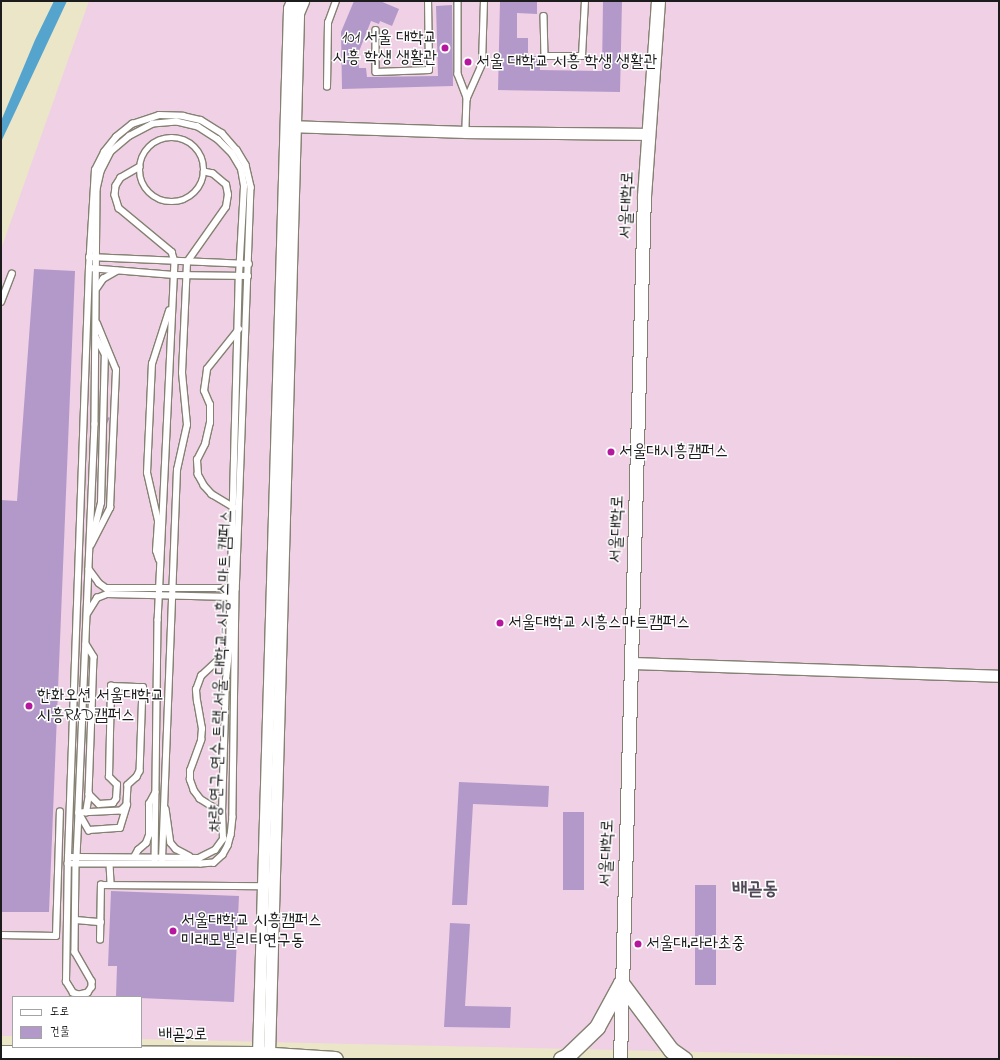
<!DOCTYPE html>
<html>
<head>
<meta charset="utf-8">
<style>
  body { margin:0 }
  #map { position:relative; width:1000px; height:1060px; overflow:hidden; background:#ebe6c8; font-family:"Indie Flower","Poor Story",sans-serif }
  div>[style] { position:absolute }
  [style*='--x'] { left:calc(var(--x)*1px); top:calc(var(--y)*1px); width:calc(var(--w)*1px); rotate:calc(var(--a)*1deg) }
  .built>* { inset:0; background:#f0d0e5 }
  .water>* { inset:0; background:#54a4ce }
  .building>* { inset:0; background:#b299ca; transform-origin:0 0 }
  .roads { filter:drop-shadow(1px 0 #848172) drop-shadow(-1px 0 #848172) drop-shadow(0 1px #848172) drop-shadow(0 -1px #848172) }
  .service>* { height:5.5px; margin:-2.75px; padding:0 2.75px; transform-origin:2.75px; border-radius:2.75px; background:#fff }
  .service>.ring { margin:-2.75px; padding:0; box-sizing:content-box; background:none; border:5.5px solid #fff; border-radius:50% }
  .minor>* { height:11px; margin:-5.5px; padding:0 5.5px; transform-origin:5.5px; border-radius:5.5px; background:#fff }
  .tertiary>* { height:13px; margin:-6.5px; padding:0 6.5px; transform-origin:6.5px; border-radius:6.5px; background:#fff }
  .secondary>* { height:15px; margin:-7.5px; padding:0 7.5px; transform-origin:7.5px; border-radius:7.5px; background:#fff }
  .dots>* { width:11px; height:11px; translate:-50% -50%; box-sizing:border-box; border:2px solid #fff; border-radius:50% }
  span { translate:-50% -50%; white-space:nowrap; text-align:center; line-height:1.15; -webkit-text-stroke:3px #fff; paint-order:stroke }
  .poi-label { font-size:17px; color:#1c1c1c }
  .right { translate:-100% -50%; text-align:right }
  .left { translate:0 -50%; text-align:left }
  .street-label { font-size:17px; color:#1c1c1c }
  .quarter-label { font-size:19px; color:#504859; font-weight:700 }
  .frame { position:absolute; inset:0; border:2px solid #1c1c1c; pointer-events:none }
  .legend { position:absolute; left:12px; top:996px; width:130px; height:52px; box-sizing:border-box; background:#fff; border:1px solid #a4a4a4; margin:0; padding:5px 7px; list-style:none; font-size:12px; color:#1c1c1c }
  .legend li { display:flex; align-items:center; gap:8px; height:20px }
  .legend b { width:20px; border:1px solid #a4a4a4 }
</style>
</head>
<body>
<div id="map">
  <div class="built">
    <div style="clip-path:polygon(89px 1px,999px 1px,999px 1059px,141px 1039px,141px 997px,13px 997px,13px 1036px,1px 1036px,1px 249px)"></div>
  </div>
  <div class="water">
    <div style="clip-path:polygon(54px 1px,67px 1px,1px 142px,1px 121px,35px 40px)"></div>
  </div>
  <div class="building">
    <div style="clip-path:polygon(354px 1px,380px 1px,399px 9px,392px 26px,380px 21px,379px 24px,371px 21px,358px 54px,359px 68px,366px 68px,367px 77px,438px 76px,436px 6px,452px 5px,453px 86px,342px 89px,341px 32px)"></div>
    <div style="clip-path:polygon(500px 1px,537px 1px,537px 14px,517px 13px,517px 38px,528px 38px,528px 56px,540px 56px,540px 70px,602px 71px,603px 1px,622px 1px,620px 92px,498px 90px)"></div>
    <div style="clip-path:polygon(34px 269px,75px 271px,49px 912px,1px 912px,1px 500px,17px 501px)"></div>
    <div style="left:108px;top:417px;width:2px;height:17px;rotate:27deg"></div>
    <div style="clip-path:polygon(459px 782px,549px 786px,548px 807px,473px 804px,467px 905px,452px 905px)"></div>
    <div style="left:563px;top:812px;width:21px;height:78px"></div>
    <div style="left:695px;top:885px;width:21px;height:100px"></div>
    <div style="clip-path:polygon(111px 891px,239px 896px,234px 1002px,116px 997px,117px 966px,108px 966px)"></div>
    <div style="clip-path:polygon(450px 923px,470px 924px,465px 1006px,511px 1007px,510px 1028px,444px 1027px)"></div>
  </div>
  <div class="roads">
    <div class="service">
      <div style="--x:458;--y:1;--w:73;--a:90"></div>
      <div style="--x:458;--y:74;--w:26;--a:69"></div>
      <div style="--x:467;--y:98;--w:34;--a:92"></div>
      <div style="--x:544;--y:16;--w:40;--a:88.6"></div>
      <div style="--x:545;--y:56;--w:37;--a:0"></div>
      <div style="--x:582;--y:56;--w:55;--a:-86.9"></div>
      <div style="--x:376;--y:30;--w:42;--a:90"></div>
      <div style="--x:376;--y:72;--w:53;--a:-2.2"></div>
      <div style="--x:429;--y:70;--w:69;--a:-90.8"></div>
      <div style="--x:327;--y:87;--w:64;--a:-89.1"></div>
      <div style="--x:328;--y:23;--w:23;--a:-70"></div>
      <div style="--x:467;--y:98;--w:37;--a:-66"></div>
      <div style="--x:482;--y:64;--w:63;--a:-88.2"></div>
      <div class="ring" style="left:140px;top:138px;width:58.5px;height:58.5px"></div>
      <div style="--x:140;--y:167;--w:22;--a:150"></div>
      <div style="--x:121;--y:178;--w:9;--a:122"></div>
      <div style="--x:116;--y:186;--w:9;--a:96"></div>
      <div style="--x:115;--y:195;--w:14;--a:73"></div>
      <div style="--x:119;--y:208;--w:69;--a:39.7"></div>
      <div style="--x:172;--y:252;--w:10;--a:73"></div>
      <div style="--x:175;--y:262;--w:358;--a:92.7"></div>
      <div style="--x:158;--y:620;--w:240;--a:90.7"></div>
      <div style="--x:89;--y:257;--w:160;--a:2.5"></div>
      <div style="--x:89;--y:268;--w:85;--a:4.7"></div>
      <div style="--x:174;--y:275;--w:74;--a:0.8"></div>
      <div style="--x:97;--y:288;--w:11;--a:-56"></div>
      <div style="--x:103;--y:279;--w:16;--a:-30"></div>
      <div style="--x:1;--y:302;--w:30;--a:-69"></div>
      <div style="--x:234;--y:508;--w:26;--a:-149"></div>
      <div style="--x:212;--y:495;--w:12;--a:-132"></div>
      <div style="--x:204;--y:486;--w:13;--a:-119"></div>
      <div style="--x:198;--y:475;--w:15;--a:-94"></div>
      <div style="--x:197;--y:460;--w:18;--a:-63"></div>
      <div style="--x:205;--y:444;--w:22;--a:-77"></div>
      <div style="--x:210;--y:423;--w:18;--a:-90"></div>
      <div style="--x:210;--y:405;--w:15;--a:-113"></div>
      <div style="--x:204;--y:391;--w:22;--a:-82"></div>
      <div style="--x:207;--y:369;--w:51;--a:-51.3"></div>
      <div style="--x:93;--y:535;--w:33;--a:-76"></div>
      <div style="--x:101;--y:503;--w:148;--a:-88.5"></div>
      <div style="--x:105;--y:355;--w:19;--a:-118"></div>
      <div style="--x:91;--y:545;--w:42;--a:-62.8"></div>
      <div style="--x:110;--y:508;--w:138;--a:-87.5"></div>
      <div style="--x:116;--y:370;--w:50;--a:-112.4"></div>
      <div style="--x:159;--y:560;--w:9;--a:-108"></div>
      <div style="--x:156;--y:551;--w:30;--a:-86"></div>
      <div style="--x:158;--y:521;--w:49;--a:-102.9"></div>
      <div style="--x:147;--y:473;--w:109;--a:-87.4"></div>
      <div style="--x:152;--y:364;--w:56;--a:-72.2"></div>
      <div style="--x:89;--y:569;--w:17;--a:54"></div>
      <div style="--x:99;--y:583;--w:9;--a:36"></div>
      <div style="--x:106;--y:588;--w:128;--a:0"></div>
      <div style="--x:87;--y:614;--w:19;--a:-58"></div>
      <div style="--x:97;--y:598;--w:11;--a:-22"></div>
      <div style="--x:107;--y:594;--w:126;--a:1.4"></div>
      <div style="--x:86;--y:644;--w:15;--a:58"></div>
      <div style="--x:94;--y:657;--w:137;--a:92.1"></div>
      <div style="--x:89;--y:794;--w:14;--a:45"></div>
      <div style="--x:99;--y:804;--w:14;--a:-4"></div>
      <div style="--x:113;--y:803;--w:5;--a:-53"></div>
      <div style="--x:116;--y:799;--w:14;--a:-86"></div>
      <div style="--x:117;--y:785;--w:11;--a:-135"></div>
      <div style="--x:109;--y:777;--w:91;--a:-88.7"></div>
      <div style="--x:111;--y:686;--w:32;--a:2"></div>
      <div style="--x:143;--y:687;--w:84;--a:92"></div>
      <div style="--x:140;--y:771;--w:7;--a:117"></div>
      <div style="--x:137;--y:777;--w:12;--a:138"></div>
      <div style="--x:128;--y:785;--w:20;--a:93"></div>
      <div style="--x:127;--y:805;--w:8;--a:135"></div>
      <div style="--x:121;--y:811;--w:42;--a:177.3"></div>
      <div style="--x:79;--y:813;--w:20;--a:60"></div>
      <div style="--x:89;--y:830;--w:31;--a:-4"></div>
      <div style="--x:120;--y:828;--w:24;--a:-73"></div>
      <div style="--x:166;--y:809;--w:34;--a:82"></div>
      <div style="--x:171;--y:843;--w:8;--a:50"></div>
      <div style="--x:176;--y:849;--w:15;--a:28"></div>
      <div style="--x:86;--y:813;--w:19;--a:-81"></div>
      <div style="--x:222;--y:813;--w:26;--a:-148"></div>
      <div style="--x:200;--y:799;--w:10;--a:-127"></div>
      <div style="--x:194;--y:791;--w:12;--a:-110"></div>
      <div style="--x:190;--y:780;--w:9;--a:-90"></div>
      <div style="--x:190;--y:771;--w:33;--a:-70"></div>
      <div style="--x:201;--y:740;--w:11;--a:-85"></div>
      <div style="--x:202;--y:729;--w:27;--a:-100"></div>
      <div style="--x:197;--y:702;--w:12;--a:-95"></div>
      <div style="--x:196;--y:690;--w:15;--a:-70"></div>
      <div style="--x:201;--y:676;--w:38;--a:-43"></div>
      <div style="--x:68;--y:857;--w:9;--a:0"></div>
      <div style="--x:77;--y:857;--w:122;--a:0.5"></div>
      <div style="--x:199;--y:858;--w:18;--a:-27"></div>
      <div style="--x:215;--y:850;--w:14;--a:-54"></div>
      <div style="--x:223;--y:839;--w:26;--a:-92"></div>
      <div style="--x:222;--y:813;--w:133;--a:-88.3"></div>
      <div style="--x:226;--y:680;--w:30;--a:-84"></div>
      <div style="--x:229;--y:650;--w:374;--a:-88.5"></div>
      <div style="--x:239;--y:276;--w:90;--a:-86.8"></div>
      <div style="--x:244;--y:186;--w:17;--a:-100"></div>
      <div style="--x:241;--y:169;--w:17;--a:-121"></div>
      <div style="--x:232;--y:154;--w:20;--a:-135"></div>
      <div style="--x:218;--y:140;--w:24;--a:-147"></div>
      <div style="--x:198;--y:127;--w:22;--a:-167"></div>
      <div style="--x:177;--y:122;--w:24;--a:175"></div>
      <div style="--x:153;--y:124;--w:26;--a:152"></div>
      <div style="--x:130;--y:136;--w:25;--a:140"></div>
      <div style="--x:111;--y:152;--w:22;--a:117"></div>
      <div style="--x:101;--y:172;--w:18;--a:103"></div>
      <div style="--x:97;--y:190;--w:234;--a:90.5"></div>
      <div style="--x:95;--y:424;--w:389;--a:92.4"></div>
      <div style="--x:79;--y:813;--w:44;--a:92.6"></div>
      <div style="--x:77;--y:857;--w:7;--a:98"></div>
      <div style="--x:76;--y:864;--w:88;--a:90.7"></div>
      <div style="--x:75;--y:952;--w:34;--a:60"></div>
      <div style="--x:92;--y:981;--w:6;--a:90"></div>
      <div style="--x:92;--y:987;--w:7;--a:124"></div>
      <div style="--x:88;--y:993;--w:9;--a:167"></div>
      <div style="--x:79;--y:995;--w:6;--a:-162"></div>
      <div style="--x:73;--y:993;--w:13;--a:-122"></div>
      <div style="--x:66;--y:982;--w:125;--a:-89.1"></div>
      <div style="--x:68;--y:857;--w:589;--a:-87.96"></div>
      <div style="--x:89;--y:268;--w:98;--a:-86.5"></div>
      <div style="--x:95;--y:170;--w:20;--a:-63"></div>
      <div style="--x:104;--y:152;--w:19;--a:-51"></div>
      <div style="--x:116;--y:137;--w:21;--a:-39"></div>
      <div style="--x:132;--y:124;--w:28;--a:-18"></div>
      <div style="--x:159;--y:115;--w:24;--a:2"></div>
      <div style="--x:183;--y:116;--w:18;--a:13"></div>
      <div style="--x:201;--y:120;--w:25;--a:32"></div>
      <div style="--x:222;--y:133;--w:23;--a:49"></div>
      <div style="--x:237;--y:150;--w:17;--a:59"></div>
      <div style="--x:246;--y:165;--w:23;--a:77"></div>
      <div style="--x:251;--y:187;--w:402;--a:92.1"></div>
      <div style="--x:236;--y:589;--w:228;--a:90.8"></div>
      <div style="--x:233;--y:817;--w:18;--a:96"></div>
      <div style="--x:231;--y:835;--w:11;--a:105"></div>
      <div style="--x:228;--y:846;--w:10;--a:119"></div>
      <div style="--x:223;--y:855;--w:12;--a:138"></div>
      <div style="--x:214;--y:863;--w:13;--a:176"></div>
      <div style="--x:201;--y:864;--w:133;--a:180"></div>
      <div style="--x:134;--y:857;--w:8;--a:-60"></div>
      <div style="--x:138;--y:850;--w:11;--a:-41"></div>
      <div style="--x:146;--y:843;--w:9;--a:-69"></div>
      <div style="--x:149;--y:835;--w:31;--a:-90"></div>
      <div style="--x:149;--y:804;--w:13;--a:-61"></div>
      <div style="--x:162;--y:860;--w:390;--a:-87.8"></div>
      <div style="--x:177;--y:470;--w:46;--a:-77.5"></div>
      <div style="--x:187;--y:425;--w:52;--a:-95.5"></div>
      <div style="--x:182;--y:373;--w:111;--a:-87.4"></div>
      <div style="--x:187;--y:262;--w:67;--a:-54.7"></div>
      <div style="--x:226;--y:207;--w:12;--a:-81"></div>
      <div style="--x:228;--y:195;--w:10;--a:-101"></div>
      <div style="--x:226;--y:185;--w:17;--a:-140"></div>
      <div style="--x:213;--y:174;--w:9;--a:-167"></div>
      <div style="--x:110;--y:864;--w:21;--a:87"></div>
      <div style="--x:76;--y:920;--w:25;--a:5"></div>
      <div style="--x:1;--y:935;--w:55;--a:1"></div>
      <div style="--x:56;--y:936;--w:124;--a:-88.2"></div>
      <div style="--x:100;--y:940;--w:55;--a:-89"></div>
      <div style="--x:101;--y:885;--w:162;--a:0.4"></div>
    </div>
    <div class="minor">
      <div style="--x:287;--y:126;--w:179;--a:1.9"></div>
      <div style="--x:466;--y:132;--w:183;--a:0.6"></div>
      <div style="--x:631;--y:663;--w:368;--a:2"></div>
      <div style="--x:258;--y:1054;--w:1046;--a:-88.3"></div>
      <div style="--x:289;--y:8;--w:8;--a:-67"></div>
      <div style="--x:269;--y:1054;--w:1041;--a:-88.4"></div>
      <div style="--x:298;--y:13;--w:13;--a:-67"></div>
    </div>
    <div class="tertiary">
      <div style="--x:620;--y:1059;--w:863;--a:-88.41"></div>
      <div style="--x:644;--y:196;--w:196;--a:-85.9"></div>
    </div>
    <div class="secondary">
      <div style="--x:1;--y:1053;--w:257;--a:0.2"></div>
      <div style="--x:258;--y:1054;--w:77;--a:3.7"></div>
      <div style="--x:561;--y:1059;--w:7;--a:-27"></div>
      <div style="--x:567;--y:1056;--w:42;--a:-44"></div>
      <div style="--x:597;--y:1027;--w:50;--a:-61.4"></div>
      <div style="--x:621;--y:983;--w:84;--a:53.3"></div>
      <div style="--x:671;--y:1050;--w:16;--a:35"></div>
    </div>
  </div>
  <div class="dots">
    <div style="left:445px;top:48px;background:#b5179e"></div>
    <div style="left:468px;top:62px;background:#b5179e"></div>
    <div style="left:611px;top:452px;background:#b5179e"></div>
    <div style="left:500px;top:623px;background:#b5179e"></div>
    <div style="left:29px;top:706px;background:#b5179e"></div>
    <div style="left:173px;top:931px;background:#b5179e"></div>
    <div style="left:638px;top:944px;background:#b5179e"></div>
  </div>
  <div class="poi-label">
    <span class="right" style="left:437px;top:48px">101 서울 대학교<br>시흥 학생 생활관</span>
    <span class="left" style="left:476px;top:62px">서울 대학교 시흥 학생 생활관</span>
    <span class="left" style="left:619px;top:452px">서울대시흥캠퍼스</span>
    <span class="left" style="left:508px;top:623px">서울대학교 시흥스마트캠퍼스</span>
    <span class="left" style="left:37px;top:706px">한화오션 서울대학교<br>시흥R&amp;D캠퍼스</span>
    <span class="left" style="left:181px;top:931px">서울대학교 시흥캠퍼스<br>미래모빌리티연구동</span>
    <span class="left" style="left:646px;top:944px">서울대.라라초중</span>
  </div>
  <div class="street-label">
    <span style="left:627px;top:205px;rotate:-88deg">서울대학로</span>
    <span style="left:617px;top:529px;rotate:-88deg">서울대학로</span>
    <span style="left:221px;top:671px;rotate:-88deg">차량 연구 연수 트랙 서울 대학교-시흥 스마트 캠퍼스</span>
    <span style="left:607px;top:853px;rotate:-88deg">서울대학로</span>
    <span style="left:183px;top:1035px">배곧2로</span>
  </div>
  <div class="quarter-label">
    <span style="left:755px;top:890px">배곧동</span>
  </div>
  <div class="frame"></div>
  <ul class="legend">
  <li><b style="height:5px;background:#fff"></b>도로</li>
  <li><b style="height:11px;background:#b299ca"></b>건물</li>
  </ul>
</div>
</body>
</html>
